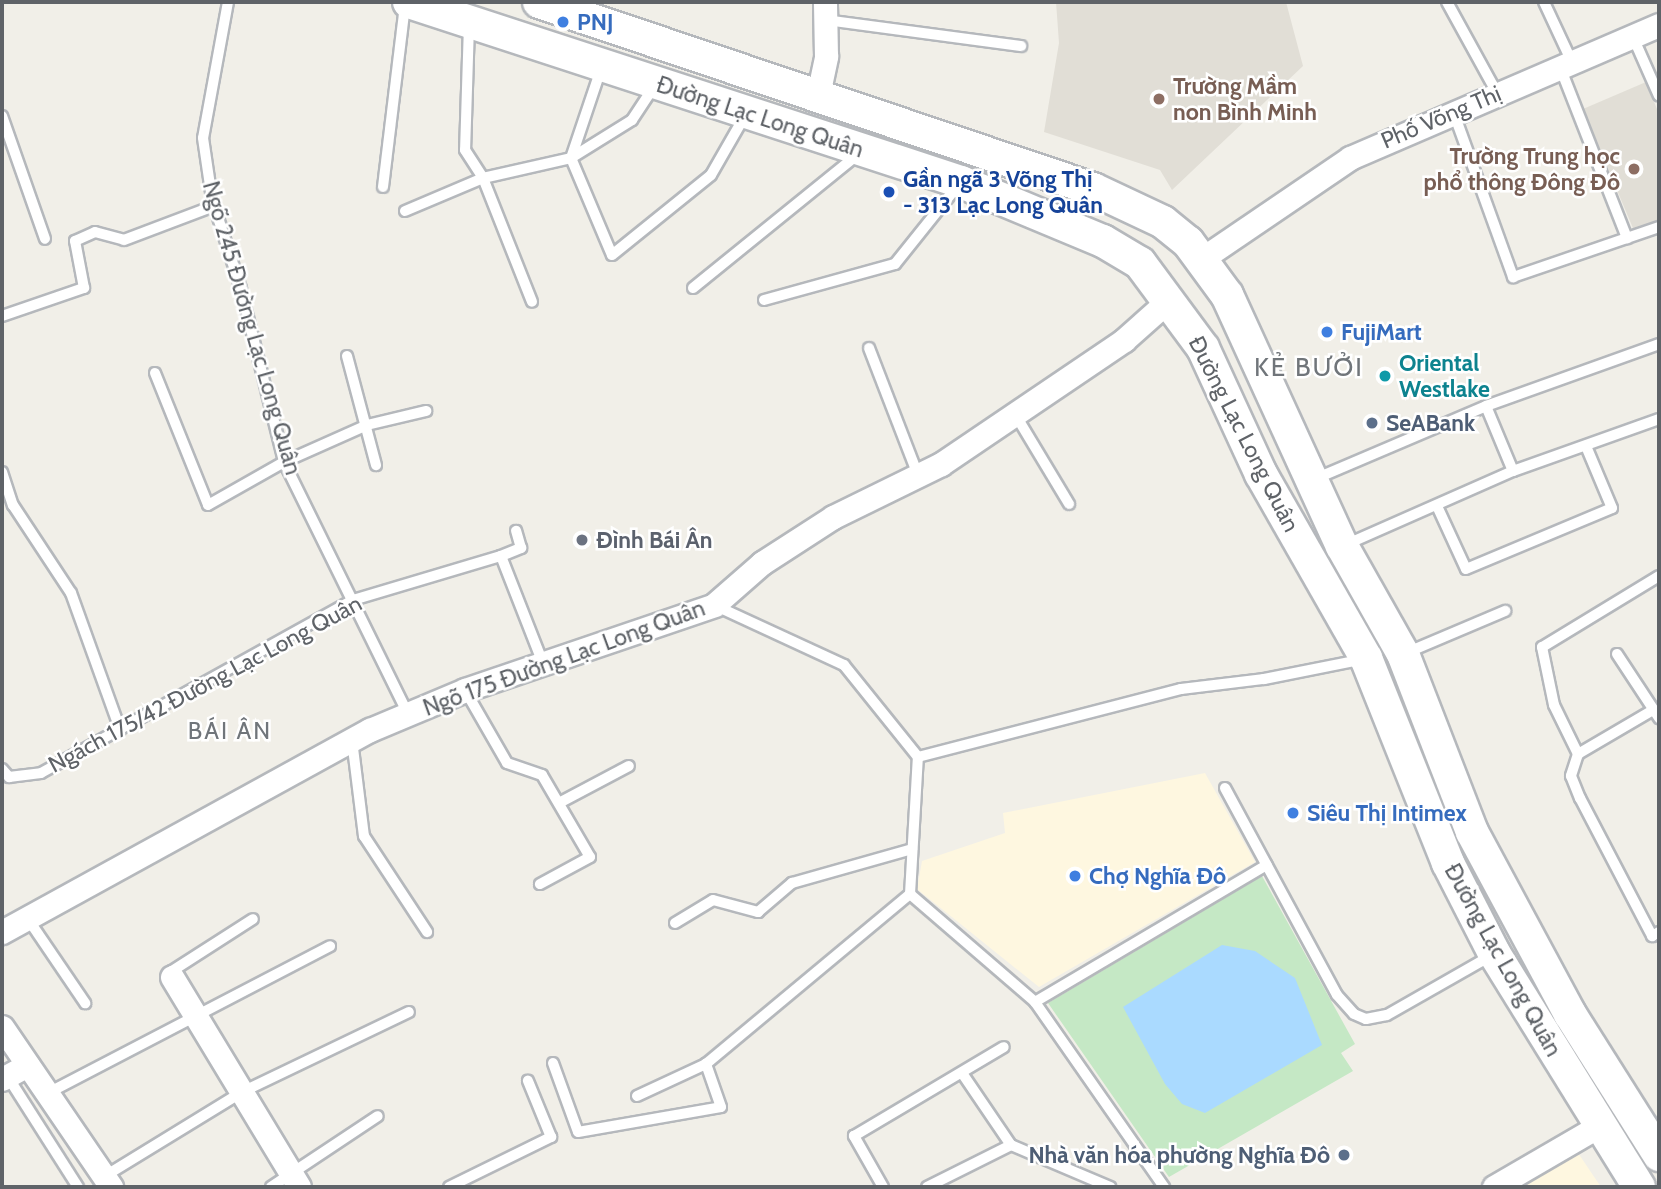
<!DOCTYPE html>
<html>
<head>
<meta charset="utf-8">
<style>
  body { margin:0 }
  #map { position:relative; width:1661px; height:1189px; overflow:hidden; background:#f1efe8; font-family:Cabin,sans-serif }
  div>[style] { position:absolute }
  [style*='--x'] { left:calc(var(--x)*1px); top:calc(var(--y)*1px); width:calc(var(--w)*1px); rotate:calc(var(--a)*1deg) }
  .commercial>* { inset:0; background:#fef7e0 }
  .education>* { inset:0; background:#e1ded6 }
  .green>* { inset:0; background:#c5e8c5 }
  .water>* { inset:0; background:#aadaff }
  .roads { filter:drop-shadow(2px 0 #b5b8bc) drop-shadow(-2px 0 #b5b8bc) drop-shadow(0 2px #b5b8bc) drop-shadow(0 -2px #b5b8bc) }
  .service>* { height:10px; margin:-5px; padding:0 5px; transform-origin:5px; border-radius:5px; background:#fff }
  .minor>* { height:23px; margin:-11.5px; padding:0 11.5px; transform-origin:11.5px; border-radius:11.5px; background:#fff }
  .secondary>* { height:32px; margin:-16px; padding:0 16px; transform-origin:16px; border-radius:16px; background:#fff }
  .dots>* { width:19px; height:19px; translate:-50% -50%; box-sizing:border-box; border:4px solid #fff; border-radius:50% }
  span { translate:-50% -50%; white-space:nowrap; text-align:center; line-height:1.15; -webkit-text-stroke:5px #fff; paint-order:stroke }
  .shop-label { font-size:23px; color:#366cbe; font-weight:700 }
  .left { translate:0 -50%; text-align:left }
  .education-label { font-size:23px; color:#785e54; font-weight:700 }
  .right { translate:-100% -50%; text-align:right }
  .street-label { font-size:23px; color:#5f6368 }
  .transit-label { font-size:23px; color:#164399; font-weight:700 }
  .culture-label { font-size:23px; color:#0d838f; font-weight:700 }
  .service-label { font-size:23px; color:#4e5e75; font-weight:700 }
  .worship-label { font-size:23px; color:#5b616d; font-weight:700 }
  .neighbourhood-label { font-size:24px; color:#70757a; letter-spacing:2px }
  .quarter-label { font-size:26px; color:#70757a; letter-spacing:2px }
  .frame { position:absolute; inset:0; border:4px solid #5f6368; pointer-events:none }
</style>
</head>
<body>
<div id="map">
  <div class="commercial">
    <div style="clip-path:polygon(1205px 773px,1255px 862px,1039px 987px,917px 889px,922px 861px,1005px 833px,1003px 813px)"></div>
    <div style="clip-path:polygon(1574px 1147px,1601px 1187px,1512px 1187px)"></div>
  </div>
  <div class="education">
    <div style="clip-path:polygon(1056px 2px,1286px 2px,1303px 66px,1172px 190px,1160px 170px,1044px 132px,1059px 43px)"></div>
    <div style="clip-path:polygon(1646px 82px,1659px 114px,1659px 223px,1635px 233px,1583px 109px)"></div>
  </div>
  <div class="green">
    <div style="clip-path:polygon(1262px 876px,1355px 1044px,1341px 1053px,1353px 1071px,1169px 1177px,1048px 1003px)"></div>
  </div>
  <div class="water">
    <div style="clip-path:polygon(1222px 945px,1255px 951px,1295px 978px,1322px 1045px,1205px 1113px,1182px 1104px,1165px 1084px,1123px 1007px)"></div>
  </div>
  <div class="roads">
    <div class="service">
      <div style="--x:228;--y:2;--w:138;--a:100.4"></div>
      <div style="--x:203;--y:138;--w:62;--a:81.6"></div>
      <div style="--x:212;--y:199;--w:95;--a:72.1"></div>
      <div style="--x:241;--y:289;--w:178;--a:76"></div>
      <div style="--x:284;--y:462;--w:281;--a:63.8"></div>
      <div style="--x:1447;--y:2;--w:104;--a:61.2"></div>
      <div style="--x:1544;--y:2;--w:66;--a:65"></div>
      <div style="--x:826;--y:20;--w:197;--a:7.6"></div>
      <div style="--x:469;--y:25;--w:125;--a:91.8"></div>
      <div style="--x:465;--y:150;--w:33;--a:57"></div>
      <div style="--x:483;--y:178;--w:133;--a:68.4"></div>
      <div style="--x:1633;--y:37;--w:64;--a:66.2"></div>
      <div style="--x:1560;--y:67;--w:184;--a:68.6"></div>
      <div style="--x:601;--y:69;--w:94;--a:108.6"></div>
      <div style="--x:571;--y:158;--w:105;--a:67.1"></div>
      <div style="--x:612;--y:255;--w:127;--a:-38.9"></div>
      <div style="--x:711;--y:175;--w:70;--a:-60.2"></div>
      <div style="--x:1453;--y:111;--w:177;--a:70.1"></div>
      <div style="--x:1513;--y:277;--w:154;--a:-18.9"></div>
      <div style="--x:2;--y:116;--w:130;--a:70.7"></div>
      <div style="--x:383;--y:187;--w:183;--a:-83.1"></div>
      <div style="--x:405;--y:211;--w:85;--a:-22.9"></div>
      <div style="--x:483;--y:178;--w:90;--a:-12.8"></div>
      <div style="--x:571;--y:158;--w:72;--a:-31.9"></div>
      <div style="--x:632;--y:120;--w:42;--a:-56.7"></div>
      <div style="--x:693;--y:288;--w:215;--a:-39"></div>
      <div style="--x:764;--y:300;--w:136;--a:-15.4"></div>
      <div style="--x:895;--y:264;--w:102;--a:-51.3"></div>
      <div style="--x:2;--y:316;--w:87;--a:-18.9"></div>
      <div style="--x:84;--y:288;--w:48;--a:-100.8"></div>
      <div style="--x:75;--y:241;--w:22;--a:-24"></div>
      <div style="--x:95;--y:232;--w:30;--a:15"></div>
      <div style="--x:124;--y:240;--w:96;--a:-20.7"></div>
      <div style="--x:869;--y:348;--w:136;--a:68.9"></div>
      <div style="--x:347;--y:356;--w:113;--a:75.1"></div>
      <div style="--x:155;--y:373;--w:142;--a:68.1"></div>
      <div style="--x:208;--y:505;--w:87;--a:-29.5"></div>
      <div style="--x:284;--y:462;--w:91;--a:-24"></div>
      <div style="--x:367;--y:425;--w:61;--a:-13.3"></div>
      <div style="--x:1015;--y:414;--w:105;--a:59"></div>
      <div style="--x:1513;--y:471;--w:70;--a:-112.6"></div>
      <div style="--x:1486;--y:406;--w:184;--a:-19.7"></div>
      <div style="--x:2;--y:472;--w:35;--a:72"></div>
      <div style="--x:13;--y:505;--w:105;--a:56.6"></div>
      <div style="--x:71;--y:593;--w:145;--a:70.2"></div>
      <div style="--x:1315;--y:479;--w:186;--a:-23.1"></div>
      <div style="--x:1437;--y:506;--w:69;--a:65.3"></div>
      <div style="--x:1466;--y:569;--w:158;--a:-22.7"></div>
      <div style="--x:1612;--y:508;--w:67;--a:-112.8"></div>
      <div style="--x:1345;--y:545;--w:184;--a:-23.8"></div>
      <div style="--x:1513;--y:471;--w:155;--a:-19.6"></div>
      <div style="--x:501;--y:556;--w:22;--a:-22"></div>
      <div style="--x:521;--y:548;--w:18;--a:-106"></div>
      <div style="--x:1659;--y:576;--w:137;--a:148.7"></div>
      <div style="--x:1542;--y:647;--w:59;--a:78.3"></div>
      <div style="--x:1554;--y:705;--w:55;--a:63.9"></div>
      <div style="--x:1578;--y:754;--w:23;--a:108"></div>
      <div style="--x:1571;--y:776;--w:24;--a:68"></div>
      <div style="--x:1580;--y:798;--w:156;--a:62.4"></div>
      <div style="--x:1652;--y:936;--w:8;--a:-30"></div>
      <div style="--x:1406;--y:653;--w:108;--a:-23"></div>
      <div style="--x:1617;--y:654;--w:77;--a:56.7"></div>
      <div style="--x:465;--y:690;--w:84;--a:60.1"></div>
      <div style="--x:507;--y:763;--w:37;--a:19"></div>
      <div style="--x:542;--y:775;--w:95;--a:59.7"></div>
      <div style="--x:590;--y:857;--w:57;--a:151.6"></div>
      <div style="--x:352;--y:740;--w:97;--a:82.9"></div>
      <div style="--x:364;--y:836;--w:115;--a:56.7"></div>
      <div style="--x:1578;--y:754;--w:87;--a:-30.4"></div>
      <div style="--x:918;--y:757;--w:272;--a:-14.5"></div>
      <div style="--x:1181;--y:689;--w:84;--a:-6.9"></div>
      <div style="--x:1264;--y:679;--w:102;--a:-11.3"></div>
      <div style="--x:2;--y:769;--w:11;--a:49"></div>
      <div style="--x:9;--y:777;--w:32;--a:-7"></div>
      <div style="--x:41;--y:773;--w:357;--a:-29"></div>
      <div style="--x:353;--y:600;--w:154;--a:-16.6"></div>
      <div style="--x:501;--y:556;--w:115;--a:68.6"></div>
      <div style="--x:1225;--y:788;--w:235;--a:61.6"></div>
      <div style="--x:1337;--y:995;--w:25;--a:48"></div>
      <div style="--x:1354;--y:1014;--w:13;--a:23"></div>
      <div style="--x:1366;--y:1019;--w:21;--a:-11"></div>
      <div style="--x:1387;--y:1015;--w:121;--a:-29.7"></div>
      <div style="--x:559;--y:803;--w:79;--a:-27.9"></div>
      <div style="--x:910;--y:894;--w:165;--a:40.8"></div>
      <div style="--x:1035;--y:1002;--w:226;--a:55.1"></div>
      <div style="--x:28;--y:919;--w:102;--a:55.8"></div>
      <div style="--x:675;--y:923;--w:44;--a:-31.2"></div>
      <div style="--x:713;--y:900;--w:47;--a:14.9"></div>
      <div style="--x:758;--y:912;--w:45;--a:-40.5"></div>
      <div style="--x:792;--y:883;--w:125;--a:-15.8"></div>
      <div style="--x:172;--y:977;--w:6;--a:-90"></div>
      <div style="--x:172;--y:971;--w:96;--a:-32.7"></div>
      <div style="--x:1035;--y:1002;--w:269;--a:-30.6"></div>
      <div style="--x:553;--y:1063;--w:73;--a:70.1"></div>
      <div style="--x:578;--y:1132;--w:145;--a:-9.9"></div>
      <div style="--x:721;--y:1107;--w:46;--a:-109.2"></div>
      <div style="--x:962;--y:1073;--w:87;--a:55.8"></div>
      <div style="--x:1011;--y:1145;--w:108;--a:23"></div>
      <div style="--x:6;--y:1074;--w:134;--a:57.5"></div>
      <div style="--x:48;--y:1093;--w:318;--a:-27.5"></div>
      <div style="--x:637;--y:1096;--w:76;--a:-24.9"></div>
      <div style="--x:706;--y:1064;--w:266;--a:-39.8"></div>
      <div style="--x:910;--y:894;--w:137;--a:-86.7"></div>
      <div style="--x:918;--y:757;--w:118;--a:-128.8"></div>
      <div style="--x:844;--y:665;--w:143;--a:-155.2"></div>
      <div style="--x:105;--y:1176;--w:161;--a:-31.5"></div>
      <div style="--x:242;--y:1092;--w:185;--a:-25.6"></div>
      <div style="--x:271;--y:1187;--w:128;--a:-33.6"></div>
      <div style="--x:449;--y:1187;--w:114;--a:-26.1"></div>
      <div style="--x:551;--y:1137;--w:61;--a:-112.3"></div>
      <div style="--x:883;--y:1187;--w:59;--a:-119.6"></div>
      <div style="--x:854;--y:1136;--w:174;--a:-30.7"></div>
      <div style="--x:927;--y:1187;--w:94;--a:-26.6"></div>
    </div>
    <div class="minor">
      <div style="--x:818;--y:95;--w:40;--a:-78"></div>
      <div style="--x:826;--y:56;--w:54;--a:-91.1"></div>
      <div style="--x:1203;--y:258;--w:178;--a:-34.2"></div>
      <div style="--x:1350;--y:158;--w:336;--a:-23.3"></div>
      <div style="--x:2;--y:932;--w:420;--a:-28.8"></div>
      <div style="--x:370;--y:730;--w:103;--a:-22.8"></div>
      <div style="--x:465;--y:690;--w:263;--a:-18.8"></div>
      <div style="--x:714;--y:605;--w:64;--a:-41.2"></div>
      <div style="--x:762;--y:563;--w:85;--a:-32.9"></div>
      <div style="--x:833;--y:517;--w:120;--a:-26.1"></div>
      <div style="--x:941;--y:464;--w:221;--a:-34.1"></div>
      <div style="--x:1124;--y:340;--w:62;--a:-41.7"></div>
      <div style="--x:172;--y:977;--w:245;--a:58.8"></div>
      <div style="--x:2;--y:1027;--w:194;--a:55.7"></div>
      <div style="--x:2;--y:1079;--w:29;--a:-29"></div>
      <div style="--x:1494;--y:1187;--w:121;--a:-30.2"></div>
    </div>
    <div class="secondary">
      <div style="--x:409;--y:2;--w:581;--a:18.06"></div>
      <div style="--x:961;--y:182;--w:154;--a:22.6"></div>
      <div style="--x:1103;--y:241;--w:43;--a:30.7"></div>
      <div style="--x:1140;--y:263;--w:106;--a:53.5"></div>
      <div style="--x:1203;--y:348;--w:139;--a:65.3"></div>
      <div style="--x:1261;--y:474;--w:212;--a:60.3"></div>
      <div style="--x:1366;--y:658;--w:221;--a:68.2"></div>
      <div style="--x:1448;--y:863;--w:101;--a:62.9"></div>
      <div style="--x:1494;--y:953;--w:275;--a:58.2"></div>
      <div style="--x:539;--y:2;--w:585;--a:18.65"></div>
      <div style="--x:1093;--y:189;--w:77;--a:25.2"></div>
      <div style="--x:1163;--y:222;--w:32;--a:39"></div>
      <div style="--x:1188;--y:242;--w:66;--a:53.7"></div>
      <div style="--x:1227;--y:295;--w:276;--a:65.4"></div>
      <div style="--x:1342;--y:546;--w:124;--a:60.5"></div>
      <div style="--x:1403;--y:654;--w:191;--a:68.8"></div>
      <div style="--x:1472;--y:832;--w:207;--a:61.7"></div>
      <div style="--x:1570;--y:1014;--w:167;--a:57.7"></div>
    </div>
  </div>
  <div class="dots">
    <div style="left:563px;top:22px;background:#3f7fe0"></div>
    <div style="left:1159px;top:99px;background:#8d6e63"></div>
    <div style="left:1634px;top:169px;background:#8d6e63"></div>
    <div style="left:889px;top:192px;background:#1a4fb4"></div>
    <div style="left:1327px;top:332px;background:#3f7fe0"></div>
    <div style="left:1385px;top:376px;background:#0f9aa8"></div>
    <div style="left:1372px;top:423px;background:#5c6f8a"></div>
    <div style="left:582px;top:540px;background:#6b7280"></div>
    <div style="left:1293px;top:813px;background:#3f7fe0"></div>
    <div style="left:1075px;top:876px;background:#3f7fe0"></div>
    <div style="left:1344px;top:1155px;background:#5c6f8a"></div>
  </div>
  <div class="shop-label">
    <span class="left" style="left:577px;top:22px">PNJ</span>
    <span class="left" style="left:1341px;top:332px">FujiMart</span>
    <span class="left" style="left:1307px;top:813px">Siêu Thị Intimex</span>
    <span class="left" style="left:1089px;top:876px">Chợ Nghĩa Đô</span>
  </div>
  <div class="education-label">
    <span class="left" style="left:1173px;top:99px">Trường Mầm<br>non Bình Minh</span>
    <span class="right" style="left:1620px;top:169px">Trường Trung học<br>phổ thông Đông Đô</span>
  </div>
  <div class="street-label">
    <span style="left:760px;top:117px;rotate:18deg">Đường Lạc Long Quân</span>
    <span style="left:1441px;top:117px;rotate:-23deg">Phố Võng Thị</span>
    <span style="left:252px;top:328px;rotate:74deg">Ngõ 245 Đường Lạc Long Quân</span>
    <span style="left:1244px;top:434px;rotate:63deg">Đường Lạc Long Quân</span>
    <span style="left:564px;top:658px;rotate:-20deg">Ngõ 175 Đường Lạc Long Quân</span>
    <span style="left:205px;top:684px;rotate:-28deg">Ngách 175/42 Đường Lạc Long Quân</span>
    <span style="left:1503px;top:960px;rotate:61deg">Đường Lạc Long Quân</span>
  </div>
  <div class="transit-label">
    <span class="left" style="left:903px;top:192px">Gần ngã 3 Võng Thị<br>- 313 Lạc Long Quân</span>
  </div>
  <div class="culture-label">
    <span class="left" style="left:1399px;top:376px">Oriental<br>Westlake</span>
  </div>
  <div class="service-label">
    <span class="left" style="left:1386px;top:423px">SeABank</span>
    <span class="right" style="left:1330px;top:1155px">Nhà văn hóa phường Nghĩa Đô</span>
  </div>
  <div class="worship-label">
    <span class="left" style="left:596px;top:540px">Đình Bái Ân</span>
  </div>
  <div class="neighbourhood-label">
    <span style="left:230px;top:731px">BÁI ÂN</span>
  </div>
  <div class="quarter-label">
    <span style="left:1309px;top:368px">KẺ BƯỞI</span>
  </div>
  <div class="frame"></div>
</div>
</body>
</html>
